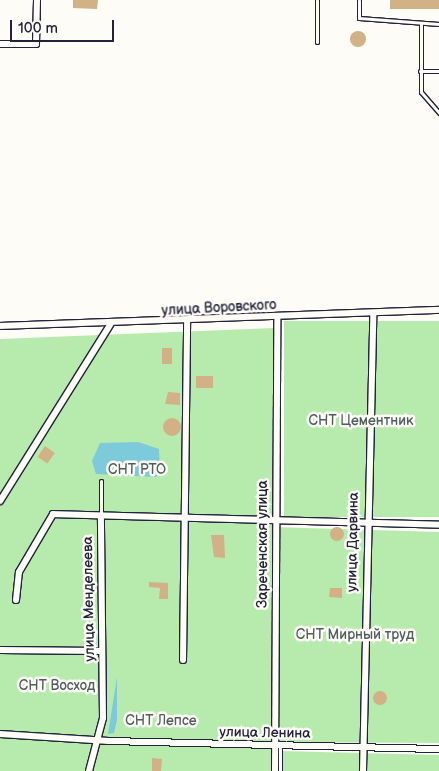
<!DOCTYPE html>
<html>
<head>
<meta charset="utf-8">
<style>
  body { margin:0 }
  #map { position:relative; width:439px; height:771px; overflow:hidden; background:#fdfcf7; font-family:"Balsamiq Sans",sans-serif }
  div>[style] { position:absolute }
  [style*='--x'] { left:calc(var(--x)*1px); top:calc(var(--y)*1px); width:calc(var(--w)*1px); rotate:calc(var(--a)*1deg) }
  .green>* { inset:0; background:#b7ebad; transform-origin:0 0 }
  .water>* { inset:0; background:#7ccada }
  .building>* { inset:0; background:#d1b185; transform-origin:0 0 }
  .round { border-radius:50% }
  .roads { filter:drop-shadow(1px 0 #22223b) drop-shadow(-1px 0 #22223b) drop-shadow(0 1px #22223b) drop-shadow(0 -1px #22223b) }
  .lane>* { height:3px; margin:-1.5px; padding:0 1.5px; transform-origin:1.5px; border-radius:1.5px; background:#fdfcf7 }
  .street>* { height:6px; margin:-3px; padding:0 3px; transform-origin:3px; border-radius:3px; background:#fdfcf7 }
  span { translate:-50% -50%; white-space:nowrap; text-align:center; line-height:1.15; -webkit-text-stroke:5px #fdfcf7; paint-order:stroke }
  .street-label { font-size:14px; color:#22223b }
  .park-label { font-size:14px; color:#4f5e5d }
  .scale { position:absolute; left:10px; top:20px; width:104px; height:22px; box-sizing:border-box; border:2px solid #22223b; border-top:0; padding-left:6px; font-size:15px; line-height:18px; white-space:nowrap; color:#22223b; -webkit-text-stroke:4px #fdfcf7; paint-order:stroke }
</style>
</head>
<body>
<div id="map">
  <div class="green">
    <div style="left:439px;top:321px;width:196px;height:155px;rotate:90deg"></div>
    <div style="clip-path:polygon(275px 328px,272px 527px,439px 532px,439px 743px,271px 742px,271px 771px,0 771px,0 339px)"></div>
    <div style="clip-path:polygon(281px 751px,439px 755px,439px 771px,282px 771px)"></div>
  </div>
  <div class="water">
    <div style="clip-path:polygon(138px 442px,159px 449px,160px 472px,156px 477px,96px 474px,92px 461px,100px 443px)"></div>
    <div style="clip-path:polygon(117px 677px,117px 720px,114px 733px,108px 734px)"></div>
  </div>
  <div class="building">
    <div style="clip-path:polygon(73px 0,98px 0,97px 9px,73px 8px)"></div>
    <div style="left:390px;top:0;width:49px;height:9px"></div>
    <div class="round" style="left:350px;top:31px;width:16px;height:16px"></div>
    <div style="left:162px;top:348px;width:10px;height:16px"></div>
    <div style="left:196px;top:376px;width:17px;height:12px"></div>
    <div style="clip-path:polygon(168px 392px,180px 393px,180px 405px,165px 404px)"></div>
    <div class="round" style="left:163px;top:418px;width:18px;height:18px"></div>
    <div style="left:45px;top:446px;width:12px;height:13px;rotate:35deg"></div>
    <div class="round" style="left:330px;top:527px;width:14px;height:14px"></div>
    <div style="clip-path:polygon(211px 535px,224px 535px,225px 558px,214px 557px)"></div>
    <div style="clip-path:polygon(149px 582px,168px 583px,168px 599px,159px 599px,160px 588px,149px 587px)"></div>
    <div style="clip-path:polygon(330px 588px,342px 588px,342px 598px,329px 597px)"></div>
    <div class="round" style="left:373px;top:691px;width:14px;height:14px"></div>
    <div style="clip-path:polygon(152px 758px,162px 759px,161px 771px,152px 771px)"></div>
  </div>
  <div class="roads">
    <div class="lane">
      <div style="--x:359;--y:0;--w:18;--a:90"></div>
      <div style="--x:359;--y:18;--w:80;--a:4.3"></div>
      <div style="--x:421;--y:23;--w:69;--a:90"></div>
      <div style="--x:421;--y:92;--w:28;--a:49"></div>
      <div style="--x:317;--y:42;--w:42;--a:-90"></div>
      <div style="--x:420;--y:71;--w:19;--a:0"></div>
      <div style="--x:101;--y:515;--w:34;--a:-90"></div>
      <div style="--x:280;--y:747;--w:24;--a:90"></div>
    </div>
    <div class="street">
      <div style="--x:0;--y:44;--w:36;--a:0"></div>
      <div style="--x:36;--y:44;--w:44;--a:-88.7"></div>
      <div style="--x:0;--y:326;--w:439;--a:-2.1"></div>
      <div style="--x:0;--y:501;--w:208;--a:-58"></div>
      <div style="--x:16;--y:600;--w:28;--a:-84"></div>
      <div style="--x:19;--y:572;--w:67;--a:-59.6"></div>
      <div style="--x:53;--y:514;--w:386;--a:1.6"></div>
      <div style="--x:0;--y:650;--w:100;--a:0.6"></div>
      <div style="--x:183;--y:660;--w:338;--a:-89.3"></div>
      <div style="--x:0;--y:734;--w:109;--a:3.7"></div>
      <div style="--x:109;--y:741;--w:330;--a:1.4"></div>
      <div style="--x:89;--y:771;--w:55;--a:-75.2"></div>
      <div style="--x:103;--y:718;--w:202;--a:-90.6"></div>
      <div style="--x:275;--y:771;--w:453;--a:-89.7"></div>
      <div style="--x:363;--y:771;--w:457;--a:-88.7"></div>
    </div>
  </div>
  <div class="street-label">
    <span style="left:219px;top:308px;rotate:-3deg">улица Воровского</span>
    <span style="left:353px;top:542px;rotate:-89deg">улица Дарвина</span>
    <span style="left:263px;top:544px;rotate:-90deg">Зареченская улица</span>
    <span style="left:89px;top:599px;rotate:-91deg">улица Менделеева</span>
    <span style="left:265px;top:733px;rotate:1deg">улица Ленина</span>
  </div>
  <div class="park-label">
    <span style="left:361px;top:421px">СНТ Цементник</span>
    <span style="left:137px;top:470px">СНТ РТО</span>
    <span style="left:355px;top:635px">СНТ Мирный труд</span>
    <span style="left:57px;top:686px">СНТ Восход</span>
    <span style="left:161px;top:721px">СНТ Лепсе</span>
  </div>
  <div class="scale">100 m</div>
</div>
</body>
</html>
